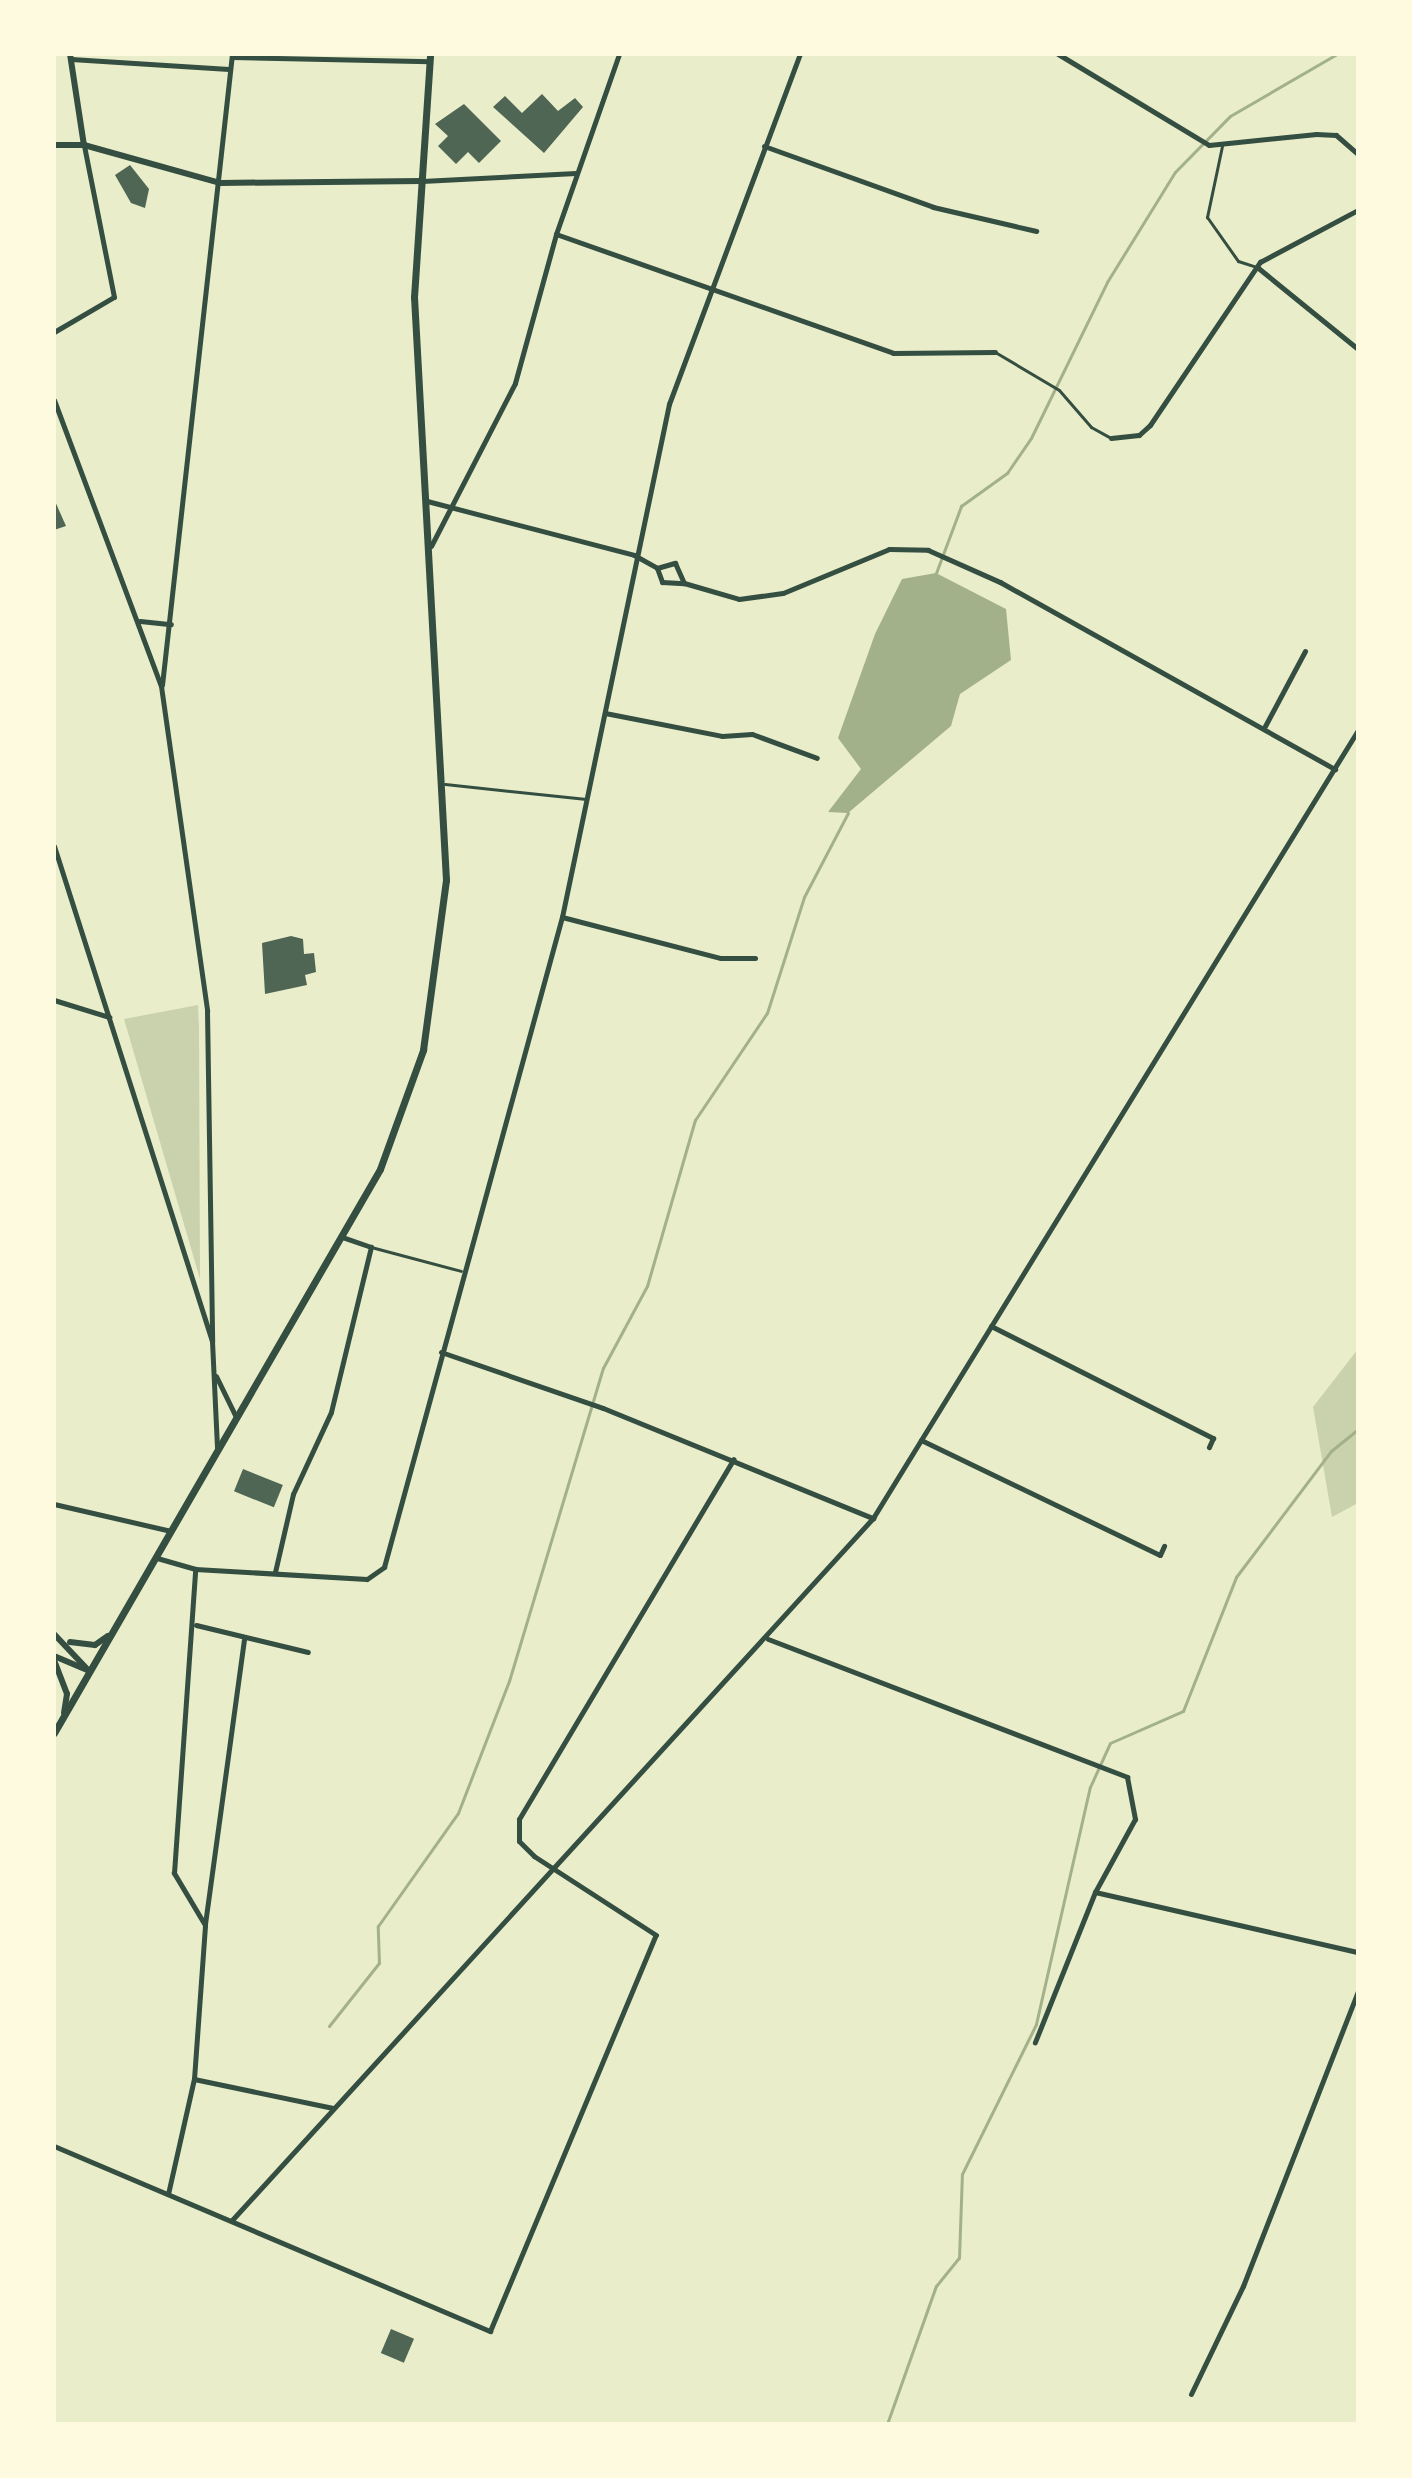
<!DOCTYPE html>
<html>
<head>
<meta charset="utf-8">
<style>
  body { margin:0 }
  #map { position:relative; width:1412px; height:2478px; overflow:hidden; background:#e9edc9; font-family:Figtree,sans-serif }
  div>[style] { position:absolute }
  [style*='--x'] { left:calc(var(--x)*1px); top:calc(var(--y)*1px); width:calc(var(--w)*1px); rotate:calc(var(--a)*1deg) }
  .green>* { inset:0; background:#cad2ad }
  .water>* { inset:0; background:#a3b18a }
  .stream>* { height:3px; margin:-1.5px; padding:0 1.5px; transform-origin:1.5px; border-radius:1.5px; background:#a3b18a }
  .building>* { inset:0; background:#4f6655; transform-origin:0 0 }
  .pedestrian>* { height:3px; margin:-1.5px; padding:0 1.5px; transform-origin:1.5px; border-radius:1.5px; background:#344e41 }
  .minor>* { height:5px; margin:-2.5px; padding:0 2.5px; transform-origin:2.5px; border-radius:2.5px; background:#344e41 }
  .tertiary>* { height:6px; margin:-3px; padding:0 3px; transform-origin:3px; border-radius:3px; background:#344e41 }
  .secondary>* { height:6px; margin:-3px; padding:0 3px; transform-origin:3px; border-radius:3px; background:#344e41 }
  .primary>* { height:7px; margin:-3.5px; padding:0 3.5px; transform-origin:3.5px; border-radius:3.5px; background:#344e41 }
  span { translate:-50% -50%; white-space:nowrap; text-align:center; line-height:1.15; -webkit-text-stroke:8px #fefae0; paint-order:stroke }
  .frame { position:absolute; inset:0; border:56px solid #fefae0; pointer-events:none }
</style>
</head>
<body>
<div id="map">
  <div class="green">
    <div style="clip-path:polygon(198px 1005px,199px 1028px,200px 1279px,124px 1019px)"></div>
    <div style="clip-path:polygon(1358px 1349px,1358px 1503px,1332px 1517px,1313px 1407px)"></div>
  </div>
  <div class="water">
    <div style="clip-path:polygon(936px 573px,1006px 609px,1011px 660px,960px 694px,951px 726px,848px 813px,828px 812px,861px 769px,838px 738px,875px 634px,902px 579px)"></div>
  </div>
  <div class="stream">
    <div style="--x:936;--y:573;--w:72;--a:-69.5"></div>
    <div style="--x:961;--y:506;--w:57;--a:-35.7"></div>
    <div style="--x:1007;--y:473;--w:42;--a:-55.6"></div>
    <div style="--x:1031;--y:438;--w:174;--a:-64"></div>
    <div style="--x:1107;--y:282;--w:129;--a:-58.3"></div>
    <div style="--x:1175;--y:172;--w:78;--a:-45.5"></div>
    <div style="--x:1230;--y:116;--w:124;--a:-30.1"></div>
    <div style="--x:329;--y:2026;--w:80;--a:-51.6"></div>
    <div style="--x:379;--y:1963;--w:37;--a:-92"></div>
    <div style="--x:378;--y:1926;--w:138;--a:-54.7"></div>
    <div style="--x:458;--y:1813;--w:142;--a:-68.9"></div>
    <div style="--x:509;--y:1681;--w:327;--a:-73.3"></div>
    <div style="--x:603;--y:1368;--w:93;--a:-61.8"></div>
    <div style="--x:647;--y:1286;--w:173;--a:-73.9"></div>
    <div style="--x:695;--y:1120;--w:129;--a:-56.1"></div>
    <div style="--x:767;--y:1013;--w:122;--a:-72.3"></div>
    <div style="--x:804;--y:897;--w:95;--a:-62.4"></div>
    <div style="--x:887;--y:2424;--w:146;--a:-70.5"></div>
    <div style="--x:936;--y:2286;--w:36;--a:-51"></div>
    <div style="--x:959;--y:2258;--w:84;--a:-88"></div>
    <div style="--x:962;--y:2174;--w:167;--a:-63.7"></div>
    <div style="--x:1036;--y:2024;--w:243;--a:-77.2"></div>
    <div style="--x:1090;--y:1787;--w:48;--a:-65.6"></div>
    <div style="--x:1110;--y:1743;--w:80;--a:-23.7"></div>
    <div style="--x:1183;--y:1711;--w:144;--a:-68.4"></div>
    <div style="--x:1236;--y:1577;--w:158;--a:-53"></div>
    <div style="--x:1331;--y:1451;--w:35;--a:-39"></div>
  </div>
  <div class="building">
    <div style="clip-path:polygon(542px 94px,558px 111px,575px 98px,583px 107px,544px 153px,493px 107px,505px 96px,522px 113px)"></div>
    <div style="clip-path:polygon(464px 104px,501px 141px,479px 163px,468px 152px,456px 164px,438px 146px,448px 136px,435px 124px)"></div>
    <div style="clip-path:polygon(130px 165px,149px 189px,145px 208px,131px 203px,115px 175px)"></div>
    <div style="clip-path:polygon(54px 499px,66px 526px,54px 530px)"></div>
    <div style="clip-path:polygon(291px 936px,303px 939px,304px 954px,314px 953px,316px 972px,305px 975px,307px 985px,265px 994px,262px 943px)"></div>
    <div style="left:243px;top:1469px;width:43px;height:24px;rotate:22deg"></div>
    <div style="left:391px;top:2329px;width:25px;height:26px;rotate:23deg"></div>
  </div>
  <div class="pedestrian">
    <div style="--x:1222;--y:146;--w:73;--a:101.9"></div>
    <div style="--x:1207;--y:217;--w:54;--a:54.8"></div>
    <div style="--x:1238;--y:261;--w:20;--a:18"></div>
    <div style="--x:995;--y:352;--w:74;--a:30.7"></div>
    <div style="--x:1059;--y:390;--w:49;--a:49.1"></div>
    <div style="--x:1091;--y:427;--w:23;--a:29"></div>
    <div style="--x:445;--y:784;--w:142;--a:6.1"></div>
    <div style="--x:371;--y:1247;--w:93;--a:14.9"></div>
  </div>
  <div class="minor">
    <div style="--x:1058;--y:54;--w:176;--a:31.1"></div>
    <div style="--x:1209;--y:145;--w:108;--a:-5.9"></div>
    <div style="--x:1316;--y:134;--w:20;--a:3"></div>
    <div style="--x:1336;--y:135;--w:29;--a:41"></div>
    <div style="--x:232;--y:57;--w:198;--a:1.2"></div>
    <div style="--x:71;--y:59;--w:158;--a:3.6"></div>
    <div style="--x:764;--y:146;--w:180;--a:19.8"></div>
    <div style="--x:933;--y:207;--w:106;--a:13.1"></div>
    <div style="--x:422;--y:181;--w:154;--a:-3"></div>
    <div style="--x:556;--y:234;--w:357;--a:19.4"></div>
    <div style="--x:893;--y:353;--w:102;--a:-0.6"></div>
    <div style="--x:1257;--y:267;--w:130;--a:39.1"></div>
    <div style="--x:54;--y:332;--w:69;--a:-30.3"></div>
    <div style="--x:114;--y:297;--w:155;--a:-101.2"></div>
    <div style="--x:54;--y:400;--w:305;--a:69.5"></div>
    <div style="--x:161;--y:686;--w:328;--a:81.9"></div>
    <div style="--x:207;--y:1011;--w:330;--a:89.1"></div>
    <div style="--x:1111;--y:438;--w:28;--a:-6"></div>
    <div style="--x:1139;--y:435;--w:15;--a:-42"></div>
    <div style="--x:1150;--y:425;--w:197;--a:-56"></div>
    <div style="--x:1260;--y:262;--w:111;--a:-28"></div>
    <div style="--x:427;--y:501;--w:214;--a:14.6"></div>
    <div style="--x:634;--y:555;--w:26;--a:29"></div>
    <div style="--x:657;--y:568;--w:19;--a:-16"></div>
    <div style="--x:675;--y:563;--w:22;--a:66"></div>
    <div style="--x:684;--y:583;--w:57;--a:16.2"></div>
    <div style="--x:739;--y:599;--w:44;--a:-7.8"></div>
    <div style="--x:783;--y:593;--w:115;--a:-22.5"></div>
    <div style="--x:889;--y:549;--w:39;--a:1"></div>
    <div style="--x:928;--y:550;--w:79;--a:24"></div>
    <div style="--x:1000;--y:582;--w:384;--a:29.2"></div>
    <div style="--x:431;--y:546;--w:183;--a:-62.7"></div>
    <div style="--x:515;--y:383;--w:155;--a:-74.6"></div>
    <div style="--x:556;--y:234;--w:191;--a:-70.7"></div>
    <div style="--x:657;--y:568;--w:15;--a:70"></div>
    <div style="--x:662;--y:582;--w:22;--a:3"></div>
    <div style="--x:140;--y:621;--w:31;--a:6"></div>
    <div style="--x:162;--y:685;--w:635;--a:-83.67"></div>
    <div style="--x:605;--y:713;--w:119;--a:11.1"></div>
    <div style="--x:722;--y:736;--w:30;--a:-4"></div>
    <div style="--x:752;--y:734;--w:69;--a:20.3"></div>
    <div style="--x:1265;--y:726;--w:85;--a:-61.9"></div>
    <div style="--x:54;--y:846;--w:520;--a:72.3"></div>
    <div style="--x:212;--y:1341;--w:107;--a:87.3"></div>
    <div style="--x:562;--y:917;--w:164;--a:14.5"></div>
    <div style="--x:721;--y:958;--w:34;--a:0"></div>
    <div style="--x:54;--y:1000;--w:58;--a:17.2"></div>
    <div style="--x:991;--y:1326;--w:249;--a:26.8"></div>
    <div style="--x:1213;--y:1438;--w:10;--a:114"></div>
    <div style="--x:441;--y:1352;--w:171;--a:19.1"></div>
    <div style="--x:603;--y:1408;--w:292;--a:22.2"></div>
    <div style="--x:216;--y:1376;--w:46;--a:64"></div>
    <div style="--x:921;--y:1440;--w:265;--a:25.7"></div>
    <div style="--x:1160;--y:1555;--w:10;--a:-66"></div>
    <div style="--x:54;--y:1504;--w:120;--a:13"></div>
    <div style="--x:157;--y:1558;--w:40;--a:16"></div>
    <div style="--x:195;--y:1569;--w:172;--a:3.3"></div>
    <div style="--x:367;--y:1579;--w:21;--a:-35"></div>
    <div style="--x:384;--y:1567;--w:674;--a:-74.69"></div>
    <div style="--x:562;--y:917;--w:524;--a:-78.22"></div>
    <div style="--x:669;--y:404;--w:374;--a:-69.5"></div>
    <div style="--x:275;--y:1572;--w:80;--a:-77"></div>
    <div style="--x:293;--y:1494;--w:90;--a:-65.1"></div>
    <div style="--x:331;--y:1412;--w:170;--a:-76.4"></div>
    <div style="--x:371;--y:1247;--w:31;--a:-161"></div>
    <div style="--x:196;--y:1625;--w:115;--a:13.6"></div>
    <div style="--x:768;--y:1639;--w:385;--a:21"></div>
    <div style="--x:1127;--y:1777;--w:43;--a:79.2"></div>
    <div style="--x:1135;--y:1819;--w:83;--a:118.7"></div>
    <div style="--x:1095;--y:1892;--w:162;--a:111.8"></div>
    <div style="--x:1095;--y:1892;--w:270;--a:12.9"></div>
    <div style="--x:205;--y:1924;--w:287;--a:-82.2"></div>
    <div style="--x:194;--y:2079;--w:142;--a:11.8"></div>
    <div style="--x:54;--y:2146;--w:474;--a:23"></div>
    <div style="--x:490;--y:2331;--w:429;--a:-67.3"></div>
    <div style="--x:656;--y:1935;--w:145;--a:-147.1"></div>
    <div style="--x:534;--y:1856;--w:21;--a:-135"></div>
    <div style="--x:519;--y:1841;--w:22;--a:-90"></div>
    <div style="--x:519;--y:1819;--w:419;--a:-59.2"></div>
    <div style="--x:168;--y:2194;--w:118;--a:-77.3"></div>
    <div style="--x:194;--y:2079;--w:154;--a:-85.9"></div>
    <div style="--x:205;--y:1925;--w:61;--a:-120.8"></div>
    <div style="--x:174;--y:1873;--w:305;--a:-86"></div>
    <div style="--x:232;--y:2220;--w:951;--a:-47.6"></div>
    <div style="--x:873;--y:1518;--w:925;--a:-58.39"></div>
    <div style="--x:1191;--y:2394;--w:120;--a:-64.3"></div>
    <div style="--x:1243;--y:2286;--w:317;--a:-68.7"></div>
  </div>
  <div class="tertiary">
    <div style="--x:70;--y:54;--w:92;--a:81.3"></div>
  </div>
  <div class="secondary">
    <div style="--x:54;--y:145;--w:30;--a:0"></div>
    <div style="--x:84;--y:145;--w:141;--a:15.6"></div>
    <div style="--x:220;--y:183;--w:202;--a:-0.6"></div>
    <div style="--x:54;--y:1634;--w:51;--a:46.6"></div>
    <div style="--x:70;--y:1642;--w:25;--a:7"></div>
    <div style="--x:95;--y:1645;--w:16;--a:-35"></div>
    <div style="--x:54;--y:1656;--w:38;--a:23"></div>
    <div style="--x:54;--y:1660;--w:36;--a:69"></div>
    <div style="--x:67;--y:1694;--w:19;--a:99"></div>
  </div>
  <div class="primary">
    <div style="--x:54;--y:1733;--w:651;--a:-59.97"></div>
    <div style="--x:380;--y:1169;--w:127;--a:-70.1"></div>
    <div style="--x:423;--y:1050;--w:172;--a:-82.3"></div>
    <div style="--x:446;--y:880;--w:584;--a:-93.14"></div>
    <div style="--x:414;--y:297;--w:244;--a:-86.2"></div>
  </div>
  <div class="frame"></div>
</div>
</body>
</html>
